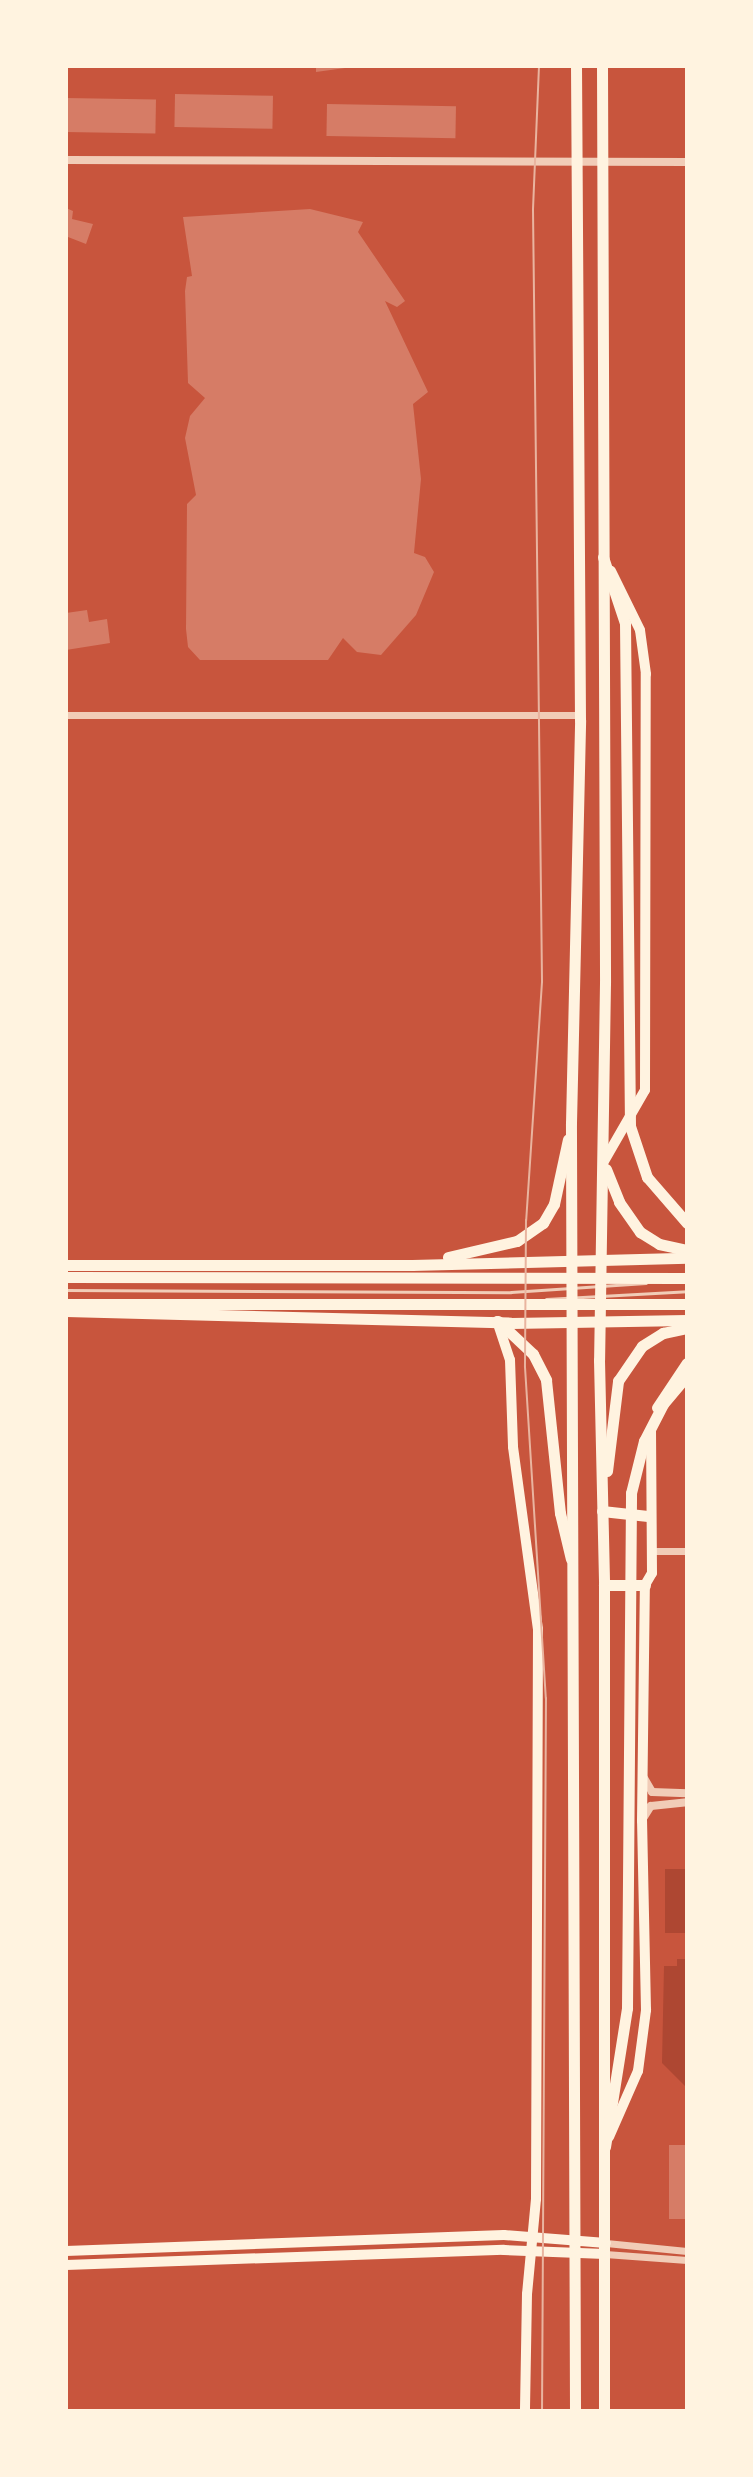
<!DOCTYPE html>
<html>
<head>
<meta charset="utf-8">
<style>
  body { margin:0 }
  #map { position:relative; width:753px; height:2477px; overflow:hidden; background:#c8553d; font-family:"Varela Round",sans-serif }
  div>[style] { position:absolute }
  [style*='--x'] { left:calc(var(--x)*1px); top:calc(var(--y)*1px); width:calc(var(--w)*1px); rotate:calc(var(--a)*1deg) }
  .green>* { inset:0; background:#ae4732; transform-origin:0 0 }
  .building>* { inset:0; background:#d67c66; transform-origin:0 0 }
  .service>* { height:3px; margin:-1.5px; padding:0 1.5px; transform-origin:1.5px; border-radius:1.5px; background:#f1ccb7 }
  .minor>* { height:7px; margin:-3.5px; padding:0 3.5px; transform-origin:3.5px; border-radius:3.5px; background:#f1ccb7 }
  .tertiary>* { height:8px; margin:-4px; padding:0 4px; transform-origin:4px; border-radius:4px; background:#f1ccb7 }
  .secondary>* { height:10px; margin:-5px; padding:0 5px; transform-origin:5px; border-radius:5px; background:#fff3e0 }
  .primary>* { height:11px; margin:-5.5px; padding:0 5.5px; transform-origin:5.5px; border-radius:5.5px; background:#fff3e0 }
  .trunk>* { height:11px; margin:-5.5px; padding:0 5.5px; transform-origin:5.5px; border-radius:5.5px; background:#fff3e0 }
  .tram>* { height:2px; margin:-1px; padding:0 1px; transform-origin:1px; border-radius:1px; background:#e9b49f }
  span { translate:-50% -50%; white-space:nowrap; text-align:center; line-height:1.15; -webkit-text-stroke:8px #fff3e0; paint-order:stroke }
  .frame { position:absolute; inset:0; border:68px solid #fff3e0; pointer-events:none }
</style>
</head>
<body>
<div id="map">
  <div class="green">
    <div style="left:665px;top:1869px;width:22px;height:64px"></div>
    <div style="clip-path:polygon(677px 1959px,687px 1959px,687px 2088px,662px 2063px,664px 1966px,677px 1966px)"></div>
  </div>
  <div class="building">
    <div style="clip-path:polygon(316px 66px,345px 66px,345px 68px,316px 72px)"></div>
    <div style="left:175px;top:94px;width:98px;height:33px;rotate:1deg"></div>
    <div style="left:66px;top:98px;width:90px;height:34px;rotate:1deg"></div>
    <div style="left:327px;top:104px;width:129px;height:32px;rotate:1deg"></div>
    <div style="clip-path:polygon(66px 208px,73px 211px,72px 219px,93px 224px,86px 244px,68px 237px,66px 242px)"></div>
    <div style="clip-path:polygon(310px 209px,363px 222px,358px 232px,405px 301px,397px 307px,385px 301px,428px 392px,413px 404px,421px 479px,414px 553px,425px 557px,434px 572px,416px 615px,381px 655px,357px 652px,343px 638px,328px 660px,200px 660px,188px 647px,186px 629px,187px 504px,196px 495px,185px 438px,190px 416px,205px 398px,188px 383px,185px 291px,187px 277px,192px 276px,183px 217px)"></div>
    <div style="clip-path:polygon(87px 610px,89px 622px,107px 619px,110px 643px,66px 650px,66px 613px)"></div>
    <div style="left:669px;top:2145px;width:18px;height:74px"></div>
  </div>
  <div class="service">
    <div style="--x:66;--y:1290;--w:445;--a:0.3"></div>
    <div style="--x:511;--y:1292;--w:135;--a:-3.8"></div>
    <div style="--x:546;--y:1299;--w:141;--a:-3.2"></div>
  </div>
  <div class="minor">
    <div style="--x:66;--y:715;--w:514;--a:0"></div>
    <div style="--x:651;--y:1551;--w:36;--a:0"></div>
    <div style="--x:606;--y:2243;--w:81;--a:5.6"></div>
    <div style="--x:605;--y:2254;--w:82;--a:4.2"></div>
  </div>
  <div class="tertiary">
    <div style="--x:66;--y:160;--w:621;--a:0.18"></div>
    <div style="--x:644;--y:1778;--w:16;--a:60"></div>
    <div style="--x:652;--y:1792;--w:35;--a:2"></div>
    <div style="--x:644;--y:1817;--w:13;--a:-58"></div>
    <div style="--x:651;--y:1806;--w:36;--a:-6"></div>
  </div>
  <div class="secondary">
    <div style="--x:603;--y:1163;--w:84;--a:-60.1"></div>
    <div style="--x:645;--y:1090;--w:416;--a:-89.9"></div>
    <div style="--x:646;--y:674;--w:44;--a:-97.8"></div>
    <div style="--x:640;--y:630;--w:66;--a:-116.2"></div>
    <div style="--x:497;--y:1321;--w:41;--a:71.6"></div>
    <div style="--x:510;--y:1360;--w:87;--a:88"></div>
    <div style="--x:513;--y:1447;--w:184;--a:82.2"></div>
    <div style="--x:538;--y:1629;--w:570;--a:90.2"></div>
    <div style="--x:536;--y:2199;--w:95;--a:95.4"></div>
    <div style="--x:527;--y:2294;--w:117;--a:91"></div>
    <div style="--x:657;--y:1408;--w:54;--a:-56.3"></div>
    <div style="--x:609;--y:2137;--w:72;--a:-66.3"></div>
    <div style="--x:638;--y:2071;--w:62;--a:-82.5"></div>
    <div style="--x:646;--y:2010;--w:189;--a:-91.2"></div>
    <div style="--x:642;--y:1821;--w:236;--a:-89.3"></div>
    <div style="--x:645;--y:1585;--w:14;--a:-60"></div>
    <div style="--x:652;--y:1573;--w:142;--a:-90.4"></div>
    <div style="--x:66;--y:2251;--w:438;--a:-2.1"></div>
    <div style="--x:504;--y:2235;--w:102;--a:4.5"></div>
    <div style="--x:66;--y:2265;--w:438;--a:-2"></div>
    <div style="--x:504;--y:2250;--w:101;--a:2.3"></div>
  </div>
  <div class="primary">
    <div style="--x:602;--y:66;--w:917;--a:89.81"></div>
    <div style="--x:605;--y:983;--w:377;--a:90.9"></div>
    <div style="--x:599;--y:1360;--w:225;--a:88.7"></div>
    <div style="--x:604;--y:1585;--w:826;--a:90"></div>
    <div style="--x:606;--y:1169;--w:35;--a:68"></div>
    <div style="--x:619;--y:1202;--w:37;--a:55"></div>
    <div style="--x:640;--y:1232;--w:22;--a:32"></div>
    <div style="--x:659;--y:1244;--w:29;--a:12"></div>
    <div style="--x:448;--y:1257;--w:71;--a:-13.1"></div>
    <div style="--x:517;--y:1241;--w:32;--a:-35"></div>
    <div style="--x:543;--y:1223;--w:22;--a:-60"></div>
    <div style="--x:554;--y:1204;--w:66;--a:-77.8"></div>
    <div style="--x:66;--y:1265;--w:346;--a:0"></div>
    <div style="--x:412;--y:1265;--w:275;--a:-1.5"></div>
    <div style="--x:66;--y:1311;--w:445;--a:1.5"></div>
    <div style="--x:511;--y:1323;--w:176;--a:-1"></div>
    <div style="--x:498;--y:1321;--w:48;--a:43.3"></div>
    <div style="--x:533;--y:1354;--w:29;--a:63"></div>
    <div style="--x:546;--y:1380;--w:134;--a:84"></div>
    <div style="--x:560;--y:1513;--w:47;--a:76.6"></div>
    <div style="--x:607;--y:1471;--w:91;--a:-83"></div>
    <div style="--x:618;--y:1381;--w:42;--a:-55.6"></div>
    <div style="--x:642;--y:1346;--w:25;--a:-32"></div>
    <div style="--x:663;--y:1333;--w:25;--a:-12"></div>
    <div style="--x:602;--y:1511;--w:46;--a:6.2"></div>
    <div style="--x:604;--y:1585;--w:41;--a:0"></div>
    <div style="--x:575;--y:2411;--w:1288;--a:-90.18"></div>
    <div style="--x:571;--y:1123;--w:403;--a:-88.7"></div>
    <div style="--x:580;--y:720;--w:654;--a:-90.35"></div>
  </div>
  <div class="trunk">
    <div style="--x:603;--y:557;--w:70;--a:71.6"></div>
    <div style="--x:625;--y:623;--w:503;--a:89.43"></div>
    <div style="--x:630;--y:1126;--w:54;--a:71.6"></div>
    <div style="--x:647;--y:1177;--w:61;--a:49"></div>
    <div style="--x:66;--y:1277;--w:621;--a:0.09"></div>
    <div style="--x:66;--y:1304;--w:621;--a:0"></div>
    <div style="--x:605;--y:2147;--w:141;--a:-81"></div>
    <div style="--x:627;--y:2008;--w:515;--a:-89.55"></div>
    <div style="--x:631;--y:1493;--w:54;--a:-76"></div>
    <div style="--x:644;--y:1441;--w:42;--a:-62.8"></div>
    <div style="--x:663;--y:1404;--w:38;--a:-50"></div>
  </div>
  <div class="tram">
    <div style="--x:539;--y:66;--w:144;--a:92.4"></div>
    <div style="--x:533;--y:210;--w:772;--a:89.33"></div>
    <div style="--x:542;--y:982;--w:239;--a:93.8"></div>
    <div style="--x:526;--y:1220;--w:147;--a:90.4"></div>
    <div style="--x:525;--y:1367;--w:332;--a:86.4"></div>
    <div style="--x:546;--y:1698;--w:713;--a:90.32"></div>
  </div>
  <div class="frame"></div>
</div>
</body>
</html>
